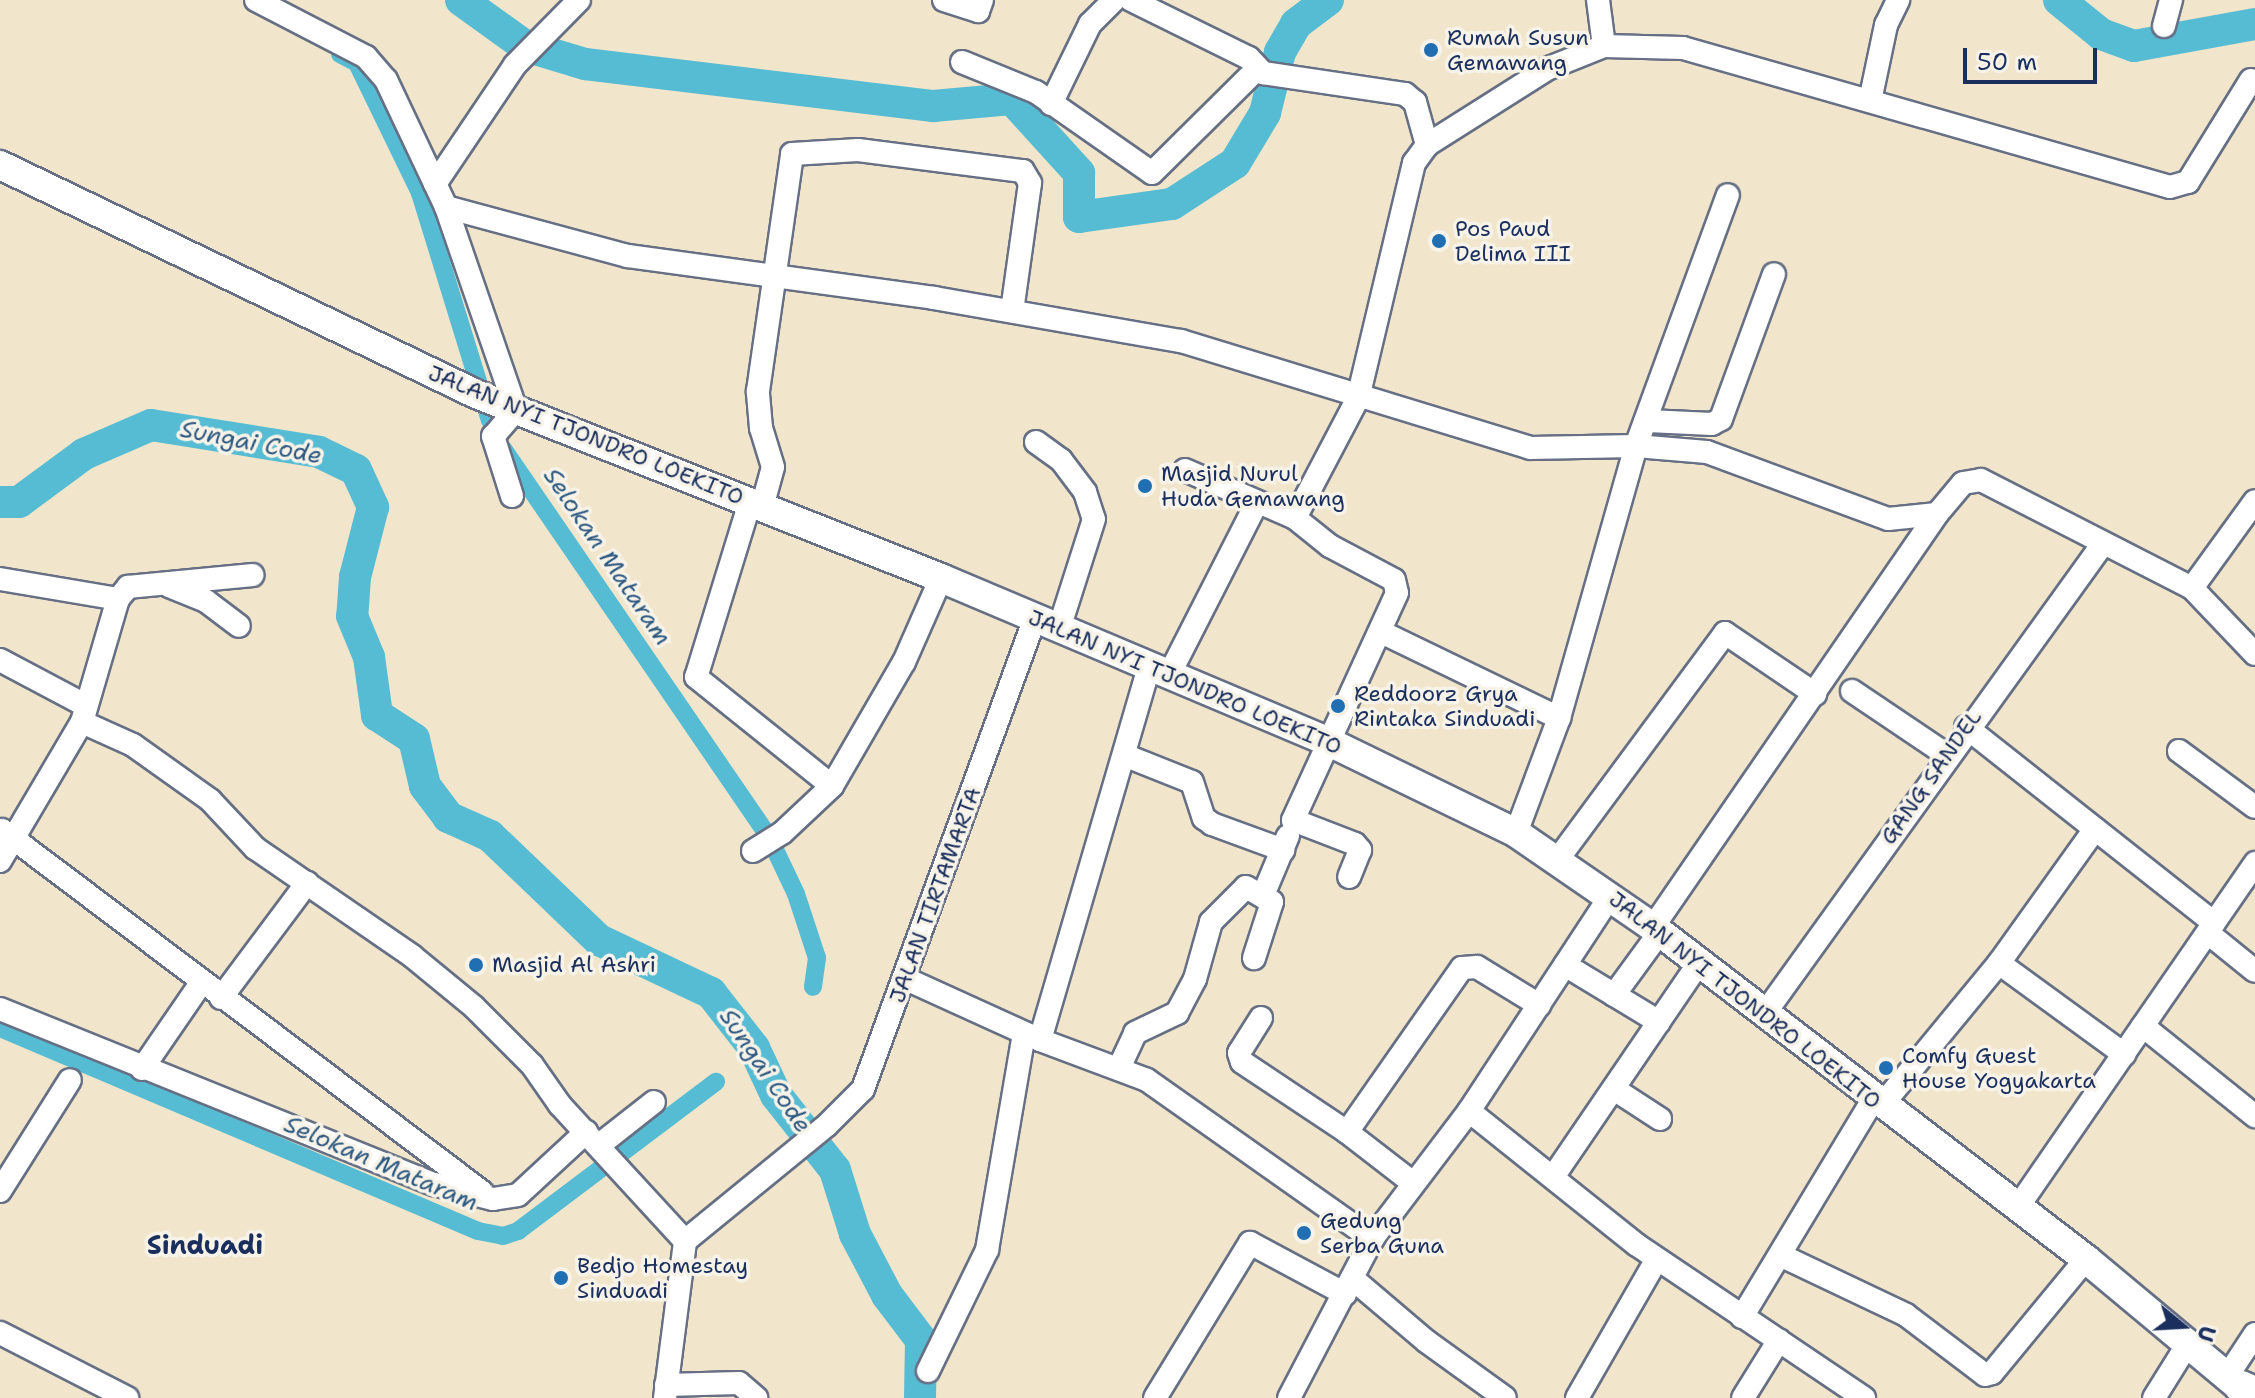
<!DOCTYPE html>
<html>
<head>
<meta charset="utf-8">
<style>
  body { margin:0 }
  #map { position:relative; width:2255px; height:1398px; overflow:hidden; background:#f1e5cb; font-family:"Shantell Sans",sans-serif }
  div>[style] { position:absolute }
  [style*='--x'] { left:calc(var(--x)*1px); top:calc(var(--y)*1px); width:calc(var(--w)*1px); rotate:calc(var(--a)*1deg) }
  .canal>* { height:18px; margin:-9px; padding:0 9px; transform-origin:9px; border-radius:9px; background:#56bcd3 }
  .river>* { height:32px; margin:-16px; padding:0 16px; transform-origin:16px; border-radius:16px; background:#56bcd3 }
  .roads { filter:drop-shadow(2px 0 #666f84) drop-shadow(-2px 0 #666f84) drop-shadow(0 2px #666f84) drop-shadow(0 -2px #666f84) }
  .minor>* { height:22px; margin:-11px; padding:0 11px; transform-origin:11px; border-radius:11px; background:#fff }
  .major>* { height:28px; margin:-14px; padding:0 14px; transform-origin:14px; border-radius:14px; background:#fff }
  .highway>* { height:32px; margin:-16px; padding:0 16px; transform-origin:16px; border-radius:16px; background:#fff }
  .dots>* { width:22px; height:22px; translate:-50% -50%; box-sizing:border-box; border:4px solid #f7f3e8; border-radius:50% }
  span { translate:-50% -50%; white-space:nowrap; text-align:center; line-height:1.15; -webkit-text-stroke:7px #f7f3e8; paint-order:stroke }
  .poi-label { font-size:22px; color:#1b2f5e }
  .left { translate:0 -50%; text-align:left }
  .street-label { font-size:22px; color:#1b2f5e }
  .water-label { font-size:24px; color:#2d5981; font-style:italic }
  .quarter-label { font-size:26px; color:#1b2f5e; font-weight:700 }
  .north { position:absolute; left:2143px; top:1286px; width:80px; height:80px; -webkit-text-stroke:6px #f7f3e8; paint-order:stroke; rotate:108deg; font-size:22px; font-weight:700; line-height:32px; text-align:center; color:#1b2f5e }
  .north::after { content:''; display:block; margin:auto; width:28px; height:36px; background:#1b2f5e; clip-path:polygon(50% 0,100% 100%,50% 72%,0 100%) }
  .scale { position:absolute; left:1963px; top:48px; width:134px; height:36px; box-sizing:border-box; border:4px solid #1b2f5e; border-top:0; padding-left:10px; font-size:24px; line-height:28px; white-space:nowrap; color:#1b2f5e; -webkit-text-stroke:6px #f7f3e8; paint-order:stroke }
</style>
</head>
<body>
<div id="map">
  <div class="canal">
    <div style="--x:340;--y:54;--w:19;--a:28"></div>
    <div style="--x:357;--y:63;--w:144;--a:64.1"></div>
    <div style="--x:420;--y:193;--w:238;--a:72.9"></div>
    <div style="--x:504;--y:450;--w:467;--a:55.6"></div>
    <div style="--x:768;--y:835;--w:65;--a:64.6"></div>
    <div style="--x:796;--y:894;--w:67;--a:71.8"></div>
    <div style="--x:817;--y:958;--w:29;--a:98"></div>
    <div style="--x:0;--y:1028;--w:519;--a:23.01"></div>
    <div style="--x:478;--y:1231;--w:25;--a:11"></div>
    <div style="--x:503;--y:1236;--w:16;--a:-18"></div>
    <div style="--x:518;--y:1231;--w:248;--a:-37"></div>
  </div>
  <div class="river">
    <div style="--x:461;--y:0;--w:79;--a:35.7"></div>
    <div style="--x:525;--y:46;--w:63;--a:16.7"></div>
    <div style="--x:585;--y:64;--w:351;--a:6.9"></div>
    <div style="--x:933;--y:106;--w:79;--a:-5.1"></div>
    <div style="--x:1012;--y:99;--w:100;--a:47.8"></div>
    <div style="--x:1079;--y:173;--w:44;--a:90"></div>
    <div style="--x:1079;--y:217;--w:94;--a:-8"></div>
    <div style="--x:1172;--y:204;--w:75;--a:-33.1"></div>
    <div style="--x:1235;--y:163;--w:58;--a:-59"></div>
    <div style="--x:1265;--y:113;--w:63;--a:-76.2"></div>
    <div style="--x:1280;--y:52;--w:32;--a:-60"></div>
    <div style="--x:1296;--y:24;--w:40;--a:-37"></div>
    <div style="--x:2059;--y:0;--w:54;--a:39"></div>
    <div style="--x:2101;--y:34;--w:35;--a:20"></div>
    <div style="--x:2134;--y:46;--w:123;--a:-10.3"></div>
    <div style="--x:0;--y:502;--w:19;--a:0"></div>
    <div style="--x:19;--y:502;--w:81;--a:-36.4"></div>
    <div style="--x:84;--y:454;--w:73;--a:-23.4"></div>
    <div style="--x:151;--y:425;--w:170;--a:9.1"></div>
    <div style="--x:319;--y:452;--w:41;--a:25.9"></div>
    <div style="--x:356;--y:470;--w:41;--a:65.3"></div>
    <div style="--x:373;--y:507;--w:72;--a:104.4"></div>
    <div style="--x:355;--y:577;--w:39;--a:94"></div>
    <div style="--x:352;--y:616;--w:44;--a:67.5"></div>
    <div style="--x:369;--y:657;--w:59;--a:82.1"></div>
    <div style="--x:377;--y:715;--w:44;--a:33"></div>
    <div style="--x:414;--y:739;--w:48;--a:76.8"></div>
    <div style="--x:425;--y:786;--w:39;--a:53"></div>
    <div style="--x:448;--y:817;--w:46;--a:24.3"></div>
    <div style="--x:490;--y:836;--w:151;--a:43.7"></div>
    <div style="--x:599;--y:940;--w:124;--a:25.3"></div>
    <div style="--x:711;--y:993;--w:70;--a:52"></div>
    <div style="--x:754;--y:1048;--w:52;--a:64.9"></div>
    <div style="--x:776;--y:1095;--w:95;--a:51.8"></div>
    <div style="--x:835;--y:1170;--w:67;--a:72.6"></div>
    <div style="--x:855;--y:1234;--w:69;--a:62.3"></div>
    <div style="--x:887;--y:1295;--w:56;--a:52.9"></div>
    <div style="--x:921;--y:1340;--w:58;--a:91"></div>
  </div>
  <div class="roads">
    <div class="minor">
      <div style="--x:256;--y:0;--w:124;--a:27.4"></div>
      <div style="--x:366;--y:57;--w:30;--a:49"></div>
      <div style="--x:386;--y:80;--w:140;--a:64.7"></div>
      <div style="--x:446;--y:207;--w:215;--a:71"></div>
      <div style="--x:516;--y:410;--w:35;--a:131"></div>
      <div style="--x:493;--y:436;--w:63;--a:72.4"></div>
      <div style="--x:944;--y:0;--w:36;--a:18"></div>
      <div style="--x:978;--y:11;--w:12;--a:-70"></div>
      <div style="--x:1131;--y:0;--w:131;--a:26.2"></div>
      <div style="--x:1249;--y:58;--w:21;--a:47"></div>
      <div style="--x:1263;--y:73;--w:144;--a:8.4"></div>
      <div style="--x:1405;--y:94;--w:13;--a:39"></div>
      <div style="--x:1415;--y:102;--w:45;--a:74.4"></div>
      <div style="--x:1598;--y:0;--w:46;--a:82.6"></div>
      <div style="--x:2164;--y:26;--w:27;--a:-75"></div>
      <div style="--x:962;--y:62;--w:80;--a:22.1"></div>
      <div style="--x:1036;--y:92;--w:141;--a:34.9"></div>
      <div style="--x:1152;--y:173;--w:148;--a:-44.7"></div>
      <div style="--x:1870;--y:101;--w:78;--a:-78.1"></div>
      <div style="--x:1886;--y:25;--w:28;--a:-64"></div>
      <div style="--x:1051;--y:104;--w:89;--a:-64"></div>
      <div style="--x:1090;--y:24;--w:34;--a:-45"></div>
      <div style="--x:435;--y:184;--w:143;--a:-56.1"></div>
      <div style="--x:515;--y:65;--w:91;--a:-45.4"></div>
      <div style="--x:446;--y:207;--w:188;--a:15.1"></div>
      <div style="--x:628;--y:256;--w:309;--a:7.8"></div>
      <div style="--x:934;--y:298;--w:251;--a:9.9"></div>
      <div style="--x:1181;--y:341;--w:365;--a:17"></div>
      <div style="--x:1530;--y:448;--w:106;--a:-1.1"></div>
      <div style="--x:1636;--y:446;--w:71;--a:4.8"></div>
      <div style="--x:1707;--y:452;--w:193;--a:20.3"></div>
      <div style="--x:1888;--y:519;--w:49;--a:-5.8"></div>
      <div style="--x:1937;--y:514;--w:40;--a:-50"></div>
      <div style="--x:1963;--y:483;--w:18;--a:-9"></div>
      <div style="--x:1981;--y:480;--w:237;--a:27.1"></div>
      <div style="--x:2192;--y:588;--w:91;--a:46.3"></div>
      <div style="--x:1648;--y:421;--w:64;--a:2.7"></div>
      <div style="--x:1712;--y:424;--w:10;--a:-29"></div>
      <div style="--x:1721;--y:419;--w:154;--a:-69.9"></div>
      <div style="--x:1036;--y:442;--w:31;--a:36"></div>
      <div style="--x:1061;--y:460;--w:40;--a:53"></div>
      <div style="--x:1085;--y:492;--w:28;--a:72"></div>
      <div style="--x:1094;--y:519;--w:115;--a:107.7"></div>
      <div style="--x:1185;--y:470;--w:120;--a:23.6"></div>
      <div style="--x:1295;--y:518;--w:45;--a:38.7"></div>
      <div style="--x:1330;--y:546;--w:72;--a:28"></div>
      <div style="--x:1394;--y:580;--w:13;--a:77"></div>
      <div style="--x:1397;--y:593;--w:250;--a:114.6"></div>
      <div style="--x:1293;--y:820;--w:66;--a:21.2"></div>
      <div style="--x:1355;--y:844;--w:8;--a:50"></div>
      <div style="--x:1360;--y:850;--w:29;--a:112"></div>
      <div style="--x:750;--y:502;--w:183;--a:107.1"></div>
      <div style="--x:696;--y:677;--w:174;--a:38.7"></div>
      <div style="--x:762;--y:507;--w:41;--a:-74.6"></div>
      <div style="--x:773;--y:467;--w:41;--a:-107.1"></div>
      <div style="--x:761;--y:428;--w:37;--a:-95"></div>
      <div style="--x:758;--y:391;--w:239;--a:-81.8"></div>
      <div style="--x:792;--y:154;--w:66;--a:-3.5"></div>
      <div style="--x:858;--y:150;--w:166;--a:7.3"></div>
      <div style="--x:1023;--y:171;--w:14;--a:60"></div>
      <div style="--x:1030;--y:183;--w:129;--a:98"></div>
      <div style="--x:1295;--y:518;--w:136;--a:-62.3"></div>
      <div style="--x:1358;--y:398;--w:242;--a:-76.6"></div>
      <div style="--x:1414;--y:163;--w:22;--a:-54"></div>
      <div style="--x:1427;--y:145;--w:144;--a:-32.3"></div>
      <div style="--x:1549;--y:68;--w:59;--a:-21.8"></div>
      <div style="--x:1604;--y:46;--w:79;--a:1.5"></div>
      <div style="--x:1683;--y:48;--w:506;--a:15.93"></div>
      <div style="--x:2170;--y:187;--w:19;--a:-16"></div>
      <div style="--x:2188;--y:182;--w:120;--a:-58.3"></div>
      <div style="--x:0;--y:579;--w:120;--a:9.6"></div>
      <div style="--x:169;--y:586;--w:40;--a:22"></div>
      <div style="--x:206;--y:601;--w:41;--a:37.1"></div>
      <div style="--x:2192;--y:588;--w:107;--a:-54.1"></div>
      <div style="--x:1381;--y:632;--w:198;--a:25.8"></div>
      <div style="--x:0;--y:660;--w:96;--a:27.9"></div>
      <div style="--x:1169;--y:675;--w:194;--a:-63"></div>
      <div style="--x:1852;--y:691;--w:115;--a:34"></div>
      <div style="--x:82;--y:722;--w:128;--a:-73.7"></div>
      <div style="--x:118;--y:599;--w:16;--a:-50"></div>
      <div style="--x:128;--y:587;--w:125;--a:-5.5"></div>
      <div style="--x:1966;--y:727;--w:316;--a:38.3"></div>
      <div style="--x:2179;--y:751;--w:94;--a:36.4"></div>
      <div style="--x:1124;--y:755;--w:73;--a:21.7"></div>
      <div style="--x:1192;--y:782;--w:38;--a:72"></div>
      <div style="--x:1204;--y:818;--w:10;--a:37"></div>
      <div style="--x:1212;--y:824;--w:76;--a:20.1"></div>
      <div style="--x:2095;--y:829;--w:165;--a:125.6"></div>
      <div style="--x:1999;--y:963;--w:155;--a:36.1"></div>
      <div style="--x:2;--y:830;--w:601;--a:37.02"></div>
      <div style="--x:1516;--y:833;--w:123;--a:-69.5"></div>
      <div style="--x:1559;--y:718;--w:283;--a:-74.2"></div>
      <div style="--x:1636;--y:446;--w:267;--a:-69.9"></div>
      <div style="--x:753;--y:851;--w:34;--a:-32"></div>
      <div style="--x:782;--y:833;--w:69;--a:-43.2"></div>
      <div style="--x:832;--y:786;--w:143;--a:-59.9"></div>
      <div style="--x:904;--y:662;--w:92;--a:-66.2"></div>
      <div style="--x:1558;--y:859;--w:281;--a:-53.5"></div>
      <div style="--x:1725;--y:633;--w:109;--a:34.1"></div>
      <div style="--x:0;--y:861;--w:161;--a:-59.5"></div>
      <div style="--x:82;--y:722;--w:56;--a:24.3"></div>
      <div style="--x:133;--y:745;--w:95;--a:35.5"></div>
      <div style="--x:210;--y:800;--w:66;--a:46.8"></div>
      <div style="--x:255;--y:848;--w:191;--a:34.5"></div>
      <div style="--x:412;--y:956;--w:80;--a:39.4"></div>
      <div style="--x:474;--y:1007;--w:82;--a:45"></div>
      <div style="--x:532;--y:1065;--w:49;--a:55"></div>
      <div style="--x:560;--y:1105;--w:185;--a:47.4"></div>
      <div style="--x:1264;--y:893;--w:62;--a:-67.2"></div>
      <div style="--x:1653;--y:927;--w:501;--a:-55.49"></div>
      <div style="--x:2208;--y:933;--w:60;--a:39"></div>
      <div style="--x:1565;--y:965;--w:110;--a:31.2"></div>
      <div style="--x:904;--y:978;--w:149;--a:24.5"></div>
      <div style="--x:1040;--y:1040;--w:114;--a:20.5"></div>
      <div style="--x:1147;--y:1080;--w:276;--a:35.2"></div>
      <div style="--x:1614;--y:995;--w:78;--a:-53.9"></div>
      <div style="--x:221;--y:998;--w:144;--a:-53.2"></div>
      <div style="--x:0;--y:1009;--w:468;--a:22"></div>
      <div style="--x:434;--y:1184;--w:61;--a:14.3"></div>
      <div style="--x:493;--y:1199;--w:25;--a:-9"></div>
      <div style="--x:518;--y:1195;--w:93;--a:-42.8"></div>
      <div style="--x:1765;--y:1013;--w:577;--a:-54.24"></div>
      <div style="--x:1261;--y:1018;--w:41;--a:122.2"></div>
      <div style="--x:1239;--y:1053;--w:9;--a:72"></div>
      <div style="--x:1242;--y:1062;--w:126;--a:33.7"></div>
      <div style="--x:2143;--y:1026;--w:144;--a:38.8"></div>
      <div style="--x:1040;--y:1040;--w:389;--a:-73.7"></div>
      <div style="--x:1119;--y:1068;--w:38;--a:-65"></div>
      <div style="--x:1135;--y:1033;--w:47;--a:-25.5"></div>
      <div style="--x:1177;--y:1013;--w:38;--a:-62"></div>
      <div style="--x:1195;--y:979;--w:59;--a:-74.3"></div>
      <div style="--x:1211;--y:922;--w:49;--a:-45"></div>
      <div style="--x:1246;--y:887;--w:30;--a:30"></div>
      <div style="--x:1272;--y:902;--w:59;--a:107.8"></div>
      <div style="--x:142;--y:1069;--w:104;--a:-55.5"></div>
      <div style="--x:1614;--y:1089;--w:55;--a:33.1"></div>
      <div style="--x:1882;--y:1105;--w:184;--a:-50.5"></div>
      <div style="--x:1469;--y:1111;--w:215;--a:38.6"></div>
      <div style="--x:1637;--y:1245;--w:274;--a:34"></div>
      <div style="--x:598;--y:1146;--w:71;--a:-38.2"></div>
      <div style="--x:1555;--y:1174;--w:254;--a:-55.7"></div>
      <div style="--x:1413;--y:1183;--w:83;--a:-142.3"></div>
      <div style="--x:1347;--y:1132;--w:200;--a:-55"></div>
      <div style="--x:1462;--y:968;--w:15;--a:-4"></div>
      <div style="--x:1477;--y:967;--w:73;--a:31.5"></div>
      <div style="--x:0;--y:1191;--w:131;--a:-57.8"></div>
      <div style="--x:2018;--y:1207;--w:418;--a:-55.4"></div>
      <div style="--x:1782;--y:1256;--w:137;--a:25.4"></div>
      <div style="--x:1906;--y:1315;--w:99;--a:37.2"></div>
      <div style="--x:1985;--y:1375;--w:7;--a:-16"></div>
      <div style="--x:1992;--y:1373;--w:148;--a:-50.5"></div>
      <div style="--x:1353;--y:1279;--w:96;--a:40.3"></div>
      <div style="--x:1426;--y:1341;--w:97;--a:35.8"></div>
      <div style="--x:1742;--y:1317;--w:256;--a:-58.9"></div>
      <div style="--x:0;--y:1333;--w:143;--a:27.1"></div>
      <div style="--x:928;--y:1371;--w:135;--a:-64"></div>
      <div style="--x:987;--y:1250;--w:220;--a:-80.3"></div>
      <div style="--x:2228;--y:1375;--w:49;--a:-56.6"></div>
      <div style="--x:666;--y:1385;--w:73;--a:-1.6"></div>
      <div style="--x:739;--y:1383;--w:23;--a:41"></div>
      <div style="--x:665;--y:1398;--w:158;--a:-82.7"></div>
      <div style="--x:685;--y:1241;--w:183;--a:-39.2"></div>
      <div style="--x:827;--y:1125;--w:51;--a:-45"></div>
      <div style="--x:863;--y:1089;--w:501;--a:-69.94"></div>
      <div style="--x:1155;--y:1398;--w:182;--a:-58.5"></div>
      <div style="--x:1250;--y:1243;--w:108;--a:28.2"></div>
      <div style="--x:1289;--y:1398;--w:179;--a:-62.4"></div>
      <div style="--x:1372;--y:1239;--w:161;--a:-52.8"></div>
      <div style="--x:1469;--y:1111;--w:258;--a:-56.7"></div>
      <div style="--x:1577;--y:1398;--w:160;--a:-60.1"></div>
      <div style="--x:1743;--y:1398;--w:68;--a:-58.2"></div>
      <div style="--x:2154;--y:1398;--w:66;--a:-58"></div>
    </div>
    <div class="major">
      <div style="--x:0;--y:165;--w:528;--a:25.69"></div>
      <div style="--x:476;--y:394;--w:500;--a:21.59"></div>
      <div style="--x:941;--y:578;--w:421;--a:22.9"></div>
      <div style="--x:1329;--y:742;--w:208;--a:25.9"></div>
      <div style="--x:1516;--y:833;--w:166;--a:34.5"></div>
      <div style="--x:1653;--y:927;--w:546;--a:37.48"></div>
      <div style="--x:2086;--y:1259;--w:217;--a:39.8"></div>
    </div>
    <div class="highway">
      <div style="--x:2241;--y:1387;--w:15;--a:23"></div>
    </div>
  </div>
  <div class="dots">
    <div style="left:1431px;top:50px;background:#1f6fb2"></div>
    <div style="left:1439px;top:241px;background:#1f6fb2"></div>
    <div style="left:1145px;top:486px;background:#1f6fb2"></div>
    <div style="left:1338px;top:706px;background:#1f6fb2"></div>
    <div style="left:476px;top:965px;background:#1f6fb2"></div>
    <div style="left:1886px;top:1068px;background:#1f6fb2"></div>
    <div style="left:1304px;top:1233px;background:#1f6fb2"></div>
    <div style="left:561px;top:1278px;background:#1f6fb2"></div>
  </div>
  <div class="poi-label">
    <span class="left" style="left:1447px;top:50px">Rumah Susun<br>Gemawang</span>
    <span class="left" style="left:1455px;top:241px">Pos Paud<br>Delima III</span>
    <span class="left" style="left:1161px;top:486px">Masjid Nurul<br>Huda Gemawang</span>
    <span class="left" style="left:1354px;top:706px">Reddoorz Grya<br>Rintaka Sinduadi</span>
    <span class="left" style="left:492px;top:965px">Masjid Al Ashri</span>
    <span class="left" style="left:1902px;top:1068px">Comfy Guest<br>House Yogyakarta</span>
    <span class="left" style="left:1320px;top:1233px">Gedung<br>Serba Guna</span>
    <span class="left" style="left:577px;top:1278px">Bedjo Homestay<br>Sinduadi</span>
  </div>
  <div class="street-label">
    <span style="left:586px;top:435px;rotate:22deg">JALAN NYI TJONDRO LOEKITO</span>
    <span style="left:1185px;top:682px;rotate:23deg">JALAN NYI TJONDRO LOEKITO</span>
    <span style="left:1931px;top:777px;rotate:-55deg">GANG SANDEL</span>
    <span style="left:935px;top:895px;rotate:-70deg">JALAN TIRTAMARTA</span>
    <span style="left:1745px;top:1000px;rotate:38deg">JALAN NYI TJONDRO LOEKITO</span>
  </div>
  <div class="water-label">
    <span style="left:251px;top:443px;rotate:11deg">Sungai Code</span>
    <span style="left:607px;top:557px;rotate:56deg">Selokan Mataram</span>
    <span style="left:765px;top:1071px;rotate:56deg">Sungai Code</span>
    <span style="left:381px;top:1164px;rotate:23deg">Selokan Mataram</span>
  </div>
  <div class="quarter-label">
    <span style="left:205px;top:1245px">Sinduadi</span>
  </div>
  <div class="north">U</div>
  <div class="scale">50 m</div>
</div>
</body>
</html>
